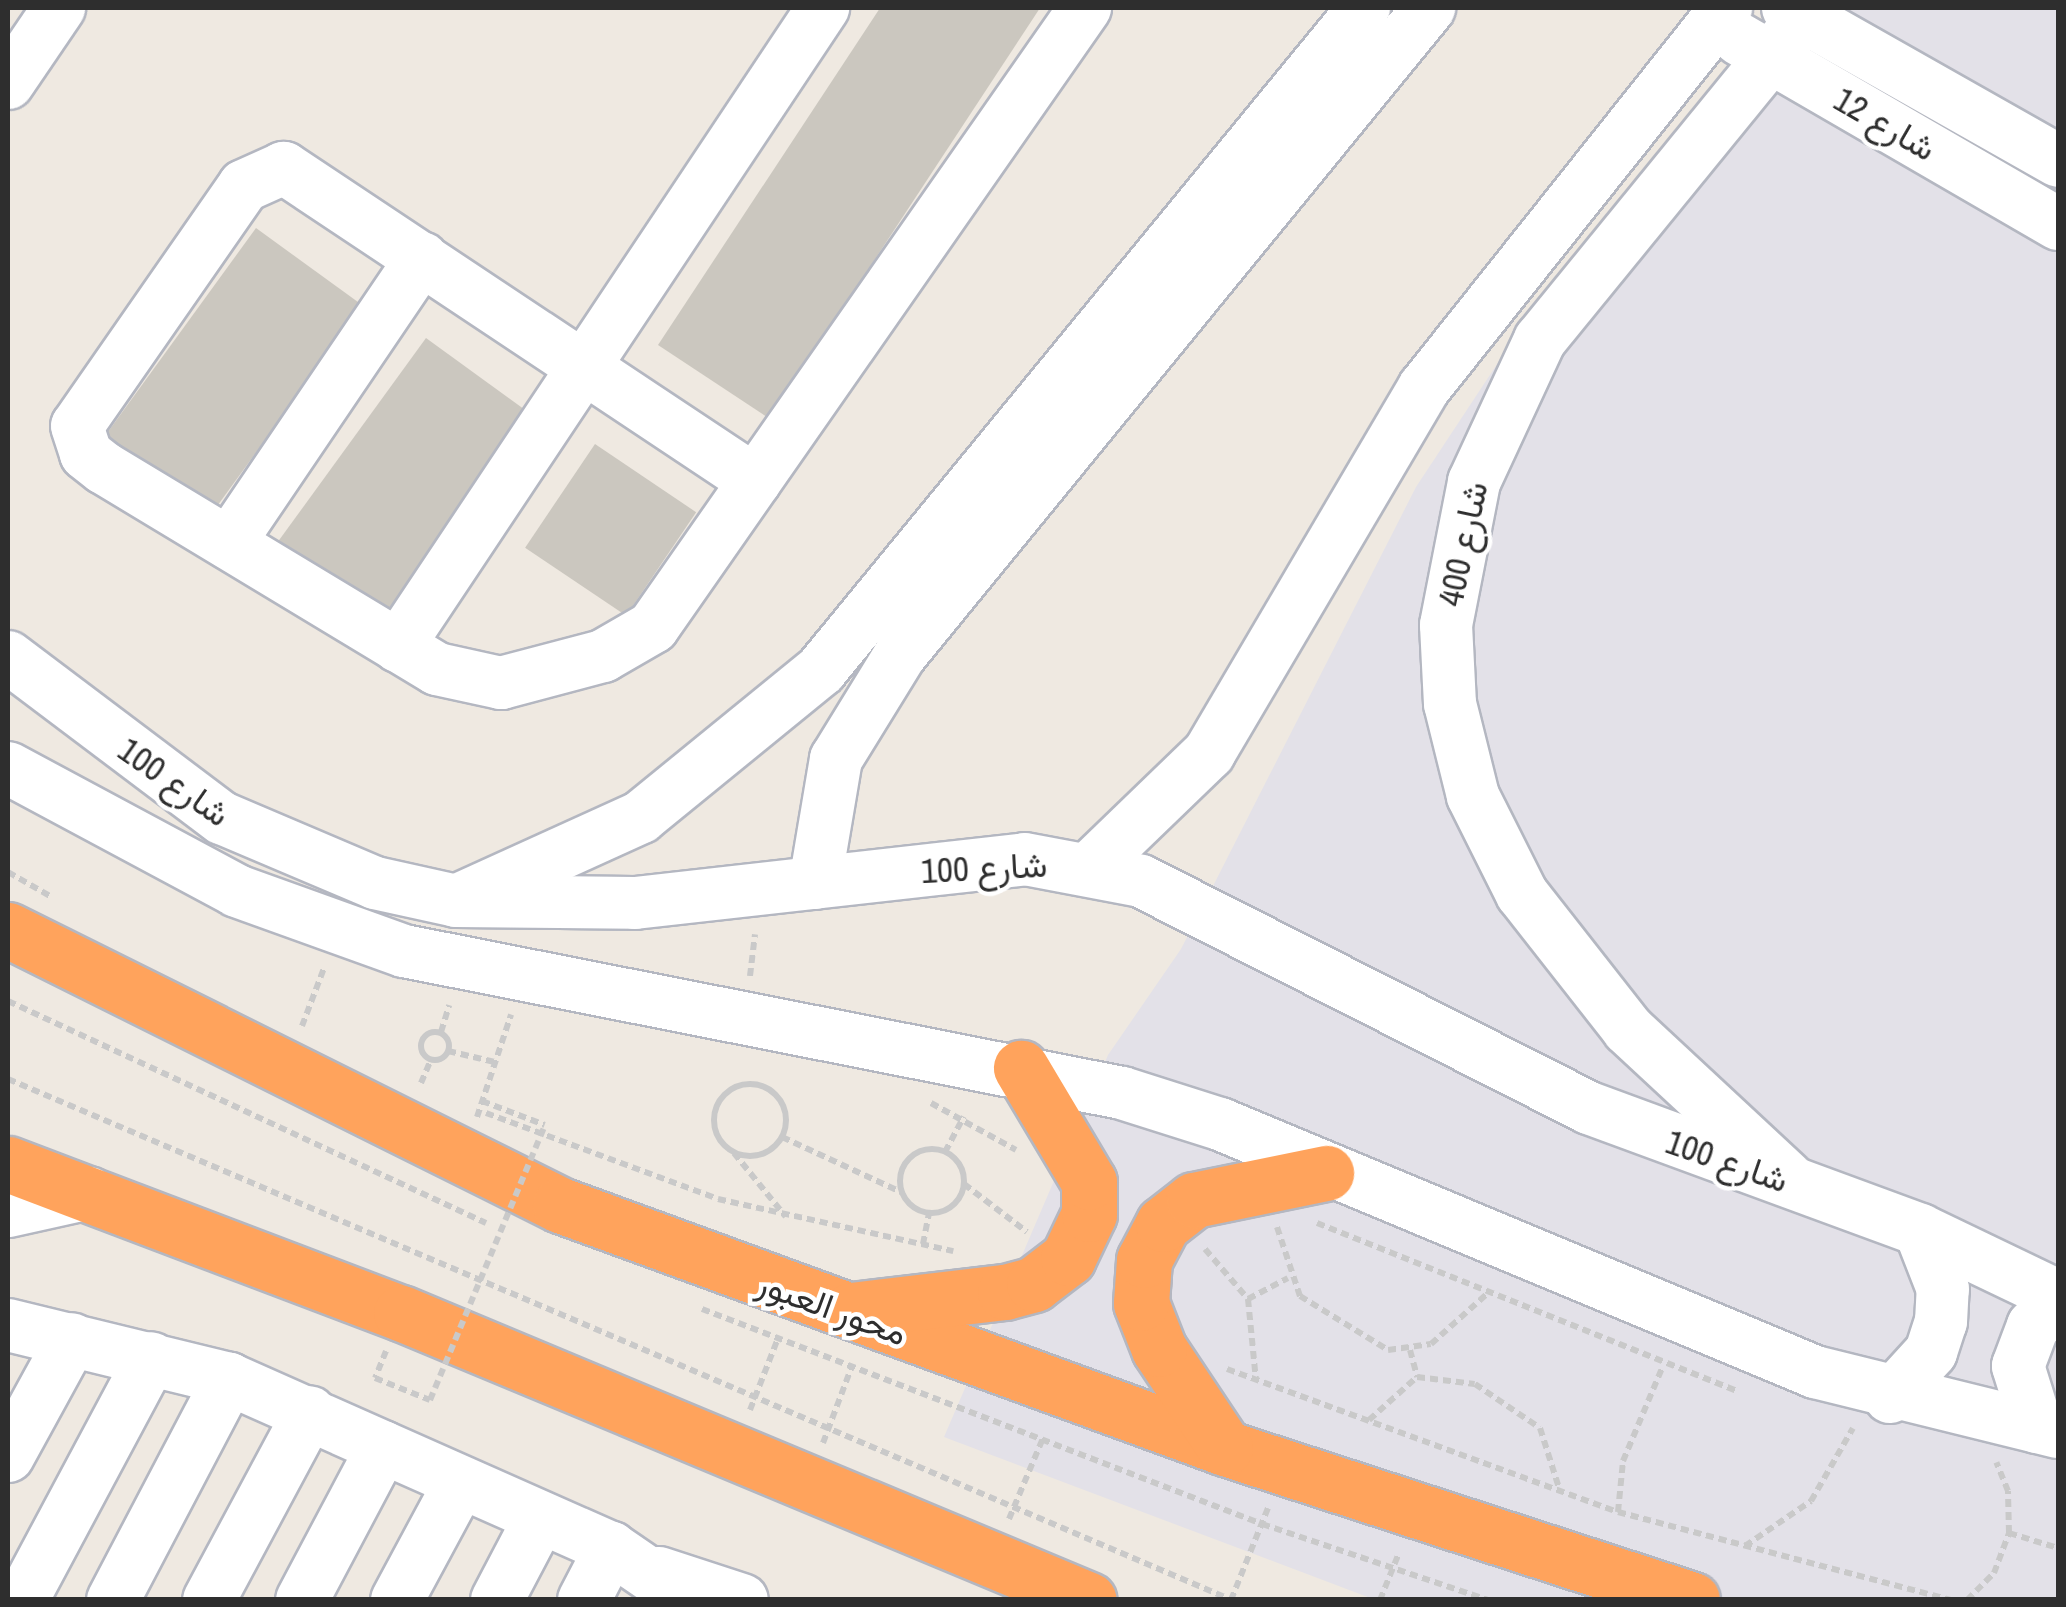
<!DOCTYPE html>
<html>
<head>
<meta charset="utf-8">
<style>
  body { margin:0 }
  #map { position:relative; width:2066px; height:1607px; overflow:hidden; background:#efe9e1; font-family:"Archivo Narrow",Vazirmatn,sans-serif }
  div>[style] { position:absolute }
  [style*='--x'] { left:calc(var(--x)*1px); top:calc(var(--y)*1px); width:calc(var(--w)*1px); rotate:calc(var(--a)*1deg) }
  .industrial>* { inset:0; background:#e3e1e8 }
  .building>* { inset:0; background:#cbc7bf; transform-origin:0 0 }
  .path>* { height:6px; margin-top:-3px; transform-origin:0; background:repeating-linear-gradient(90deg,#c9c9c9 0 8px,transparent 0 13px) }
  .path>.ring { margin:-3px; padding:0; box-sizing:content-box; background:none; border:6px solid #c9c9c9; border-radius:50% }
  .roads { filter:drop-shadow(2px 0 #b4b7c1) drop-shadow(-2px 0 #b4b7c1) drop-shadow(0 2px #b4b7c1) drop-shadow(0 -2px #b4b7c1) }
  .minor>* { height:52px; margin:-26px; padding:0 26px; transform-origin:26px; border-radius:26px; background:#fff }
  .highway>* { height:55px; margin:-27.5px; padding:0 27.5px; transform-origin:27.5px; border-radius:27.5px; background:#ffa35c }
  .path-bridge>* { height:6px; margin-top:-3px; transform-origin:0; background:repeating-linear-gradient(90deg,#c9c9c9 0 8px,transparent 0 13px) }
  span { translate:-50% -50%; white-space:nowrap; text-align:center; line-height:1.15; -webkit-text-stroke:9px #fff; paint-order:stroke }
  .street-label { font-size:35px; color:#2e2e2e }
  .frame { position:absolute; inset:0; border:10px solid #2e2e2e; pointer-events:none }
</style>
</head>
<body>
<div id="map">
  <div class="industrial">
    <div style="clip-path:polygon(1777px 8px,2058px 8px,2058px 1599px,1373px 1599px,944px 1437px,1108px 1055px,1181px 949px,1416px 487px,1548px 287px)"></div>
  </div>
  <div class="building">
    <div style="clip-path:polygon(880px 8px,1040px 8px,770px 419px,658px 345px)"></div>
    <div style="left:256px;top:228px;width:132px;height:258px;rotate:36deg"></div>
    <div style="left:426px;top:338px;width:129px;height:256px;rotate:36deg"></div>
    <div style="left:595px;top:444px;width:122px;height:125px;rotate:34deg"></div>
  </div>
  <div class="path">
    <div style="--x:8;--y:872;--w:48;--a:29.7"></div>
    <div style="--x:750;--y:976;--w:42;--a:-83.2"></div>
    <div style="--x:8;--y:1001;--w:527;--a:24.91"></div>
    <div style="--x:302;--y:1026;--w:62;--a:-69.2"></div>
    <div style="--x:441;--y:1032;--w:28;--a:-73"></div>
    <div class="ring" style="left:421px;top:1032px;width:22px;height:22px"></div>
    <div style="--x:448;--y:1051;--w:48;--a:13.2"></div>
    <div style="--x:8;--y:1079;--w:1330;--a:23.06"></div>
    <div style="--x:421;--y:1083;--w:26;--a:-67"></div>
    <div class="ring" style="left:714px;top:1084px;width:66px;height:66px"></div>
    <div style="--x:482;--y:1101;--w:67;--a:20.9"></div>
    <div style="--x:931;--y:1103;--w:97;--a:28.9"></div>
    <div style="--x:486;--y:1113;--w:247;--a:20.3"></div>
    <div style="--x:718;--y:1199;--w:241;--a:12.5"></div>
    <div style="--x:477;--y:1117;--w:108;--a:-71.6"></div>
    <div style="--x:782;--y:1137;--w:131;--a:24.8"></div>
    <div class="ring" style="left:900px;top:1149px;width:58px;height:58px"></div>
    <div style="--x:945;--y:1152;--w:40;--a:-62"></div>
    <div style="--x:734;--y:1153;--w:82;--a:50.9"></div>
    <div style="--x:964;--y:1184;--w:79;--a:37.3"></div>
    <div style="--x:1317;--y:1223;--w:452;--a:21.8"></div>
    <div style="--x:1277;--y:1227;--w:73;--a:71.6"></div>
    <div style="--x:1300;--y:1296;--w:103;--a:31.5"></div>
    <div style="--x:1388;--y:1350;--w:43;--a:-7.9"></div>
    <div style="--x:1431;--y:1344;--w:78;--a:-41.9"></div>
    <div style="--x:923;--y:1244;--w:31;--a:-79"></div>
    <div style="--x:1205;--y:1249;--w:66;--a:49.3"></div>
    <div style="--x:1248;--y:1299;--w:82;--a:84.4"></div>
    <div style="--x:1248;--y:1299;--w:45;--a:-27.7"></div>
    <div style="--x:702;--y:1309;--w:600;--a:21"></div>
    <div style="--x:1262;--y:1524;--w:238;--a:18.6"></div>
    <div style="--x:1410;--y:1350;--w:28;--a:75"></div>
    <div style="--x:386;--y:1351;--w:29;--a:112"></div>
    <div style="--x:375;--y:1378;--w:59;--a:21.8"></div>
    <div style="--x:1227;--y:1369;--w:416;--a:20.1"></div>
    <div style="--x:1618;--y:1512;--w:344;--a:14.8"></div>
    <div style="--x:750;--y:1410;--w:77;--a:-68.7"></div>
    <div style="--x:1369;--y:1420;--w:64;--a:-41.9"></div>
    <div style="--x:1417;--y:1377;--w:58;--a:6.9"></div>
    <div style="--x:1475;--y:1384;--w:78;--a:34.1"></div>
    <div style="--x:1540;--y:1428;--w:63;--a:72.4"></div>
    <div style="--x:823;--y:1443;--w:82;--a:-69.4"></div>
    <div style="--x:1618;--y:1512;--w:51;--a:-84.4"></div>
    <div style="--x:1623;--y:1461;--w:101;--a:-67.2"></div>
    <div style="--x:1009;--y:1519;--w:88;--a:-67.2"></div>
    <div style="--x:2009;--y:1533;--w:51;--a:17"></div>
    <div style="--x:1745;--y:1546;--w:80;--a:-34.3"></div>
    <div style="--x:1811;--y:1501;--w:84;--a:-60.1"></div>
    <div style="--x:1231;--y:1600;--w:99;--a:-68.1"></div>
    <div style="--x:1380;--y:1600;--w:51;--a:-68"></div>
    <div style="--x:1967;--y:1600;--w:38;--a:-45"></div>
    <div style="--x:1994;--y:1573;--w:43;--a:-69.4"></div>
    <div style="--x:2009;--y:1533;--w:42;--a:-91.4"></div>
    <div style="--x:2008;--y:1491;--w:31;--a:-112"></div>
  </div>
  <div class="roads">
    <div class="minor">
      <div style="--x:1788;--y:8;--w:310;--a:29.5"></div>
      <div style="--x:1739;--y:39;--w:369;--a:30.1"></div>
      <div style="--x:8;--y:83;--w:91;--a:-55.8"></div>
      <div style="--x:755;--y:481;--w:566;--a:-146.39"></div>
      <div style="--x:284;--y:168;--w:44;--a:155.8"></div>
      <div style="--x:244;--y:186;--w:292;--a:124.8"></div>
      <div style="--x:77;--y:426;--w:29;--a:72"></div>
      <div style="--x:86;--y:454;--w:23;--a:38"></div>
      <div style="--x:104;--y:468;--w:389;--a:31.1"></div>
      <div style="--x:437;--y:669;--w:66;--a:12.3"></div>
      <div style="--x:501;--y:683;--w:106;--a:-14.8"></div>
      <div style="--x:603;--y:656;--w:58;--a:-30.1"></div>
      <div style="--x:653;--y:627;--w:755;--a:-55.09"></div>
      <div style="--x:229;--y:543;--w:344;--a:-55.9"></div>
      <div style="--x:398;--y:646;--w:767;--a:-56.33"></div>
      <div style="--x:8;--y:657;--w:268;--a:37"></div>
      <div style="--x:222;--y:818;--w:166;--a:23"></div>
      <div style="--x:375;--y:883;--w:83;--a:12.5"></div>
      <div style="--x:456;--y:901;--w:179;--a:0.6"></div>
      <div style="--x:635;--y:903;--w:392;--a:-6.4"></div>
      <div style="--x:1025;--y:859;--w:118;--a:10.7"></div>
      <div style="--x:1141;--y:881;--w:502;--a:26.87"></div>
      <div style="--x:1589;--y:1108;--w:353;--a:20.2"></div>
      <div style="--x:1920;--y:1230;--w:153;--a:25.6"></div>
      <div style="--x:8;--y:768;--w:260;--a:28.2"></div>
      <div style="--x:237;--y:891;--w:177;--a:19.8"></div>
      <div style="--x:404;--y:951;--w:732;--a:11.19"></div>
      <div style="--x:1122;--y:1093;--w:103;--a:17.6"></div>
      <div style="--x:1220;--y:1124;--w:645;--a:22.63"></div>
      <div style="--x:1815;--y:1372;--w:250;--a:13.9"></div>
      <div style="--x:1091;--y:867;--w:164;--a:-44"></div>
      <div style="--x:1209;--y:753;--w:424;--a:-59.5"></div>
      <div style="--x:1424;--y:388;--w:485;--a:-51.5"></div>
      <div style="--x:815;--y:883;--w:126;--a:-80.4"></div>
      <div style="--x:836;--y:759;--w:122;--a:-58.4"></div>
      <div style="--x:900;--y:655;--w:836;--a:-50.73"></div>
      <div style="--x:465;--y:897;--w:193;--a:-24.4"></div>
      <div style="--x:641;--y:817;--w:232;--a:-39.2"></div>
      <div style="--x:821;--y:670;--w:856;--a:-50.64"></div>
      <div style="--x:1787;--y:1177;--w:217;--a:-137.1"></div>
      <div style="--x:1628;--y:1029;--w:172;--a:-128.1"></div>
      <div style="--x:1522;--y:894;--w:110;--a:-116.6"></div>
      <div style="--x:1473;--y:796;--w:95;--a:-104"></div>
      <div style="--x:1450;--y:704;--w:79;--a:-92.9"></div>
      <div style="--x:1446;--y:625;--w:146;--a:-78.9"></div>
      <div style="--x:1474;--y:482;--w:157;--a:-65.1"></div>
      <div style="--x:1540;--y:340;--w:429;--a:-50.8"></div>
      <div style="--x:8;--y:1211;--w:83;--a:-12.5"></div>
      <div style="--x:8;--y:1325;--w:228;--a:13.7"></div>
      <div style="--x:229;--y:1379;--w:418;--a:23.9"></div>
      <div style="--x:611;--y:1548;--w:92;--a:34.4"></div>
      <div style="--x:1890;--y:1397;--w:61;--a:-47.7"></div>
      <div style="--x:1931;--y:1352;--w:32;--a:-72"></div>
      <div style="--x:1941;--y:1322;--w:33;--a:-87"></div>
      <div style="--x:1943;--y:1289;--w:63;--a:-111.3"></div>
      <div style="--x:2037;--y:1427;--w:64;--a:-107.3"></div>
      <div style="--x:2018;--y:1366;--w:43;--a:-69.4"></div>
      <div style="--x:2033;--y:1326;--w:33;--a:-40"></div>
      <div style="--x:8;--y:1456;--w:133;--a:-61.3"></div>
      <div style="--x:659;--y:1573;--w:87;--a:18"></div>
      <div style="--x:22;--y:1600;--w:274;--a:-61.9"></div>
      <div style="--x:113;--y:1600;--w:250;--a:-62.3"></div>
      <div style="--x:209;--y:1600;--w:213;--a:-61.8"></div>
      <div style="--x:302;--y:1600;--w:173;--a:-62.1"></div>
      <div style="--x:397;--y:1600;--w:133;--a:-61.7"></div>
      <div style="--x:497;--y:1600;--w:93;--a:-62.3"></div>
      <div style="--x:584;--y:1600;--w:59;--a:-62.6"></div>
    </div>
    <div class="highway">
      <div style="--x:8;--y:930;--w:617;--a:26.48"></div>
      <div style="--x:560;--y:1205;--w:708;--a:20.07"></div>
      <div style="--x:1225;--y:1448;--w:491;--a:18"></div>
      <div style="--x:8;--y:1164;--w:420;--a:20.8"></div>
      <div style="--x:401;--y:1313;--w:745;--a:22.64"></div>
      <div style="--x:851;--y:1310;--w:155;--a:-6.7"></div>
      <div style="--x:1005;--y:1292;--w:30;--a:-15"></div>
      <div style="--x:1034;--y:1284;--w:43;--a:-37.4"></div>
      <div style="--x:1068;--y:1258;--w:49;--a:-64.5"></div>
      <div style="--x:1089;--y:1214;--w:32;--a:-90"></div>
      <div style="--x:1089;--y:1182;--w:133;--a:-120.8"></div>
      <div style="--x:1225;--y:1448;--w:119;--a:-123.7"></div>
      <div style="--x:1159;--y:1349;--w:49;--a:-111.4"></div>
      <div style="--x:1141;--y:1303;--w:43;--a:-86"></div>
      <div style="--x:1144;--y:1260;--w:41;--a:-62.2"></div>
      <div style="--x:1163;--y:1224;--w:39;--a:-38"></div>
      <div style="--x:1194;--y:1200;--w:135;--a:-11.6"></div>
    </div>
  </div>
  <div class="path-bridge">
    <div style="--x:430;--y:1400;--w:298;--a:-67.3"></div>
  </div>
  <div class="street-label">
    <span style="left:1885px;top:124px;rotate:30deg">شارع 12</span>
    <span style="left:1463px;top:544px;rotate:-78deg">شارع 400</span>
    <span style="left:174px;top:782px;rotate:35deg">شارع 100</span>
    <span style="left:984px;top:868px;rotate:-3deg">شارع 100</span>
    <span style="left:1727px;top:1161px;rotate:19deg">شارع 100</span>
    <span style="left:832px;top:1308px;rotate:20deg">محور العبور</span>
  </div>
  <div class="frame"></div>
</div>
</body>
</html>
